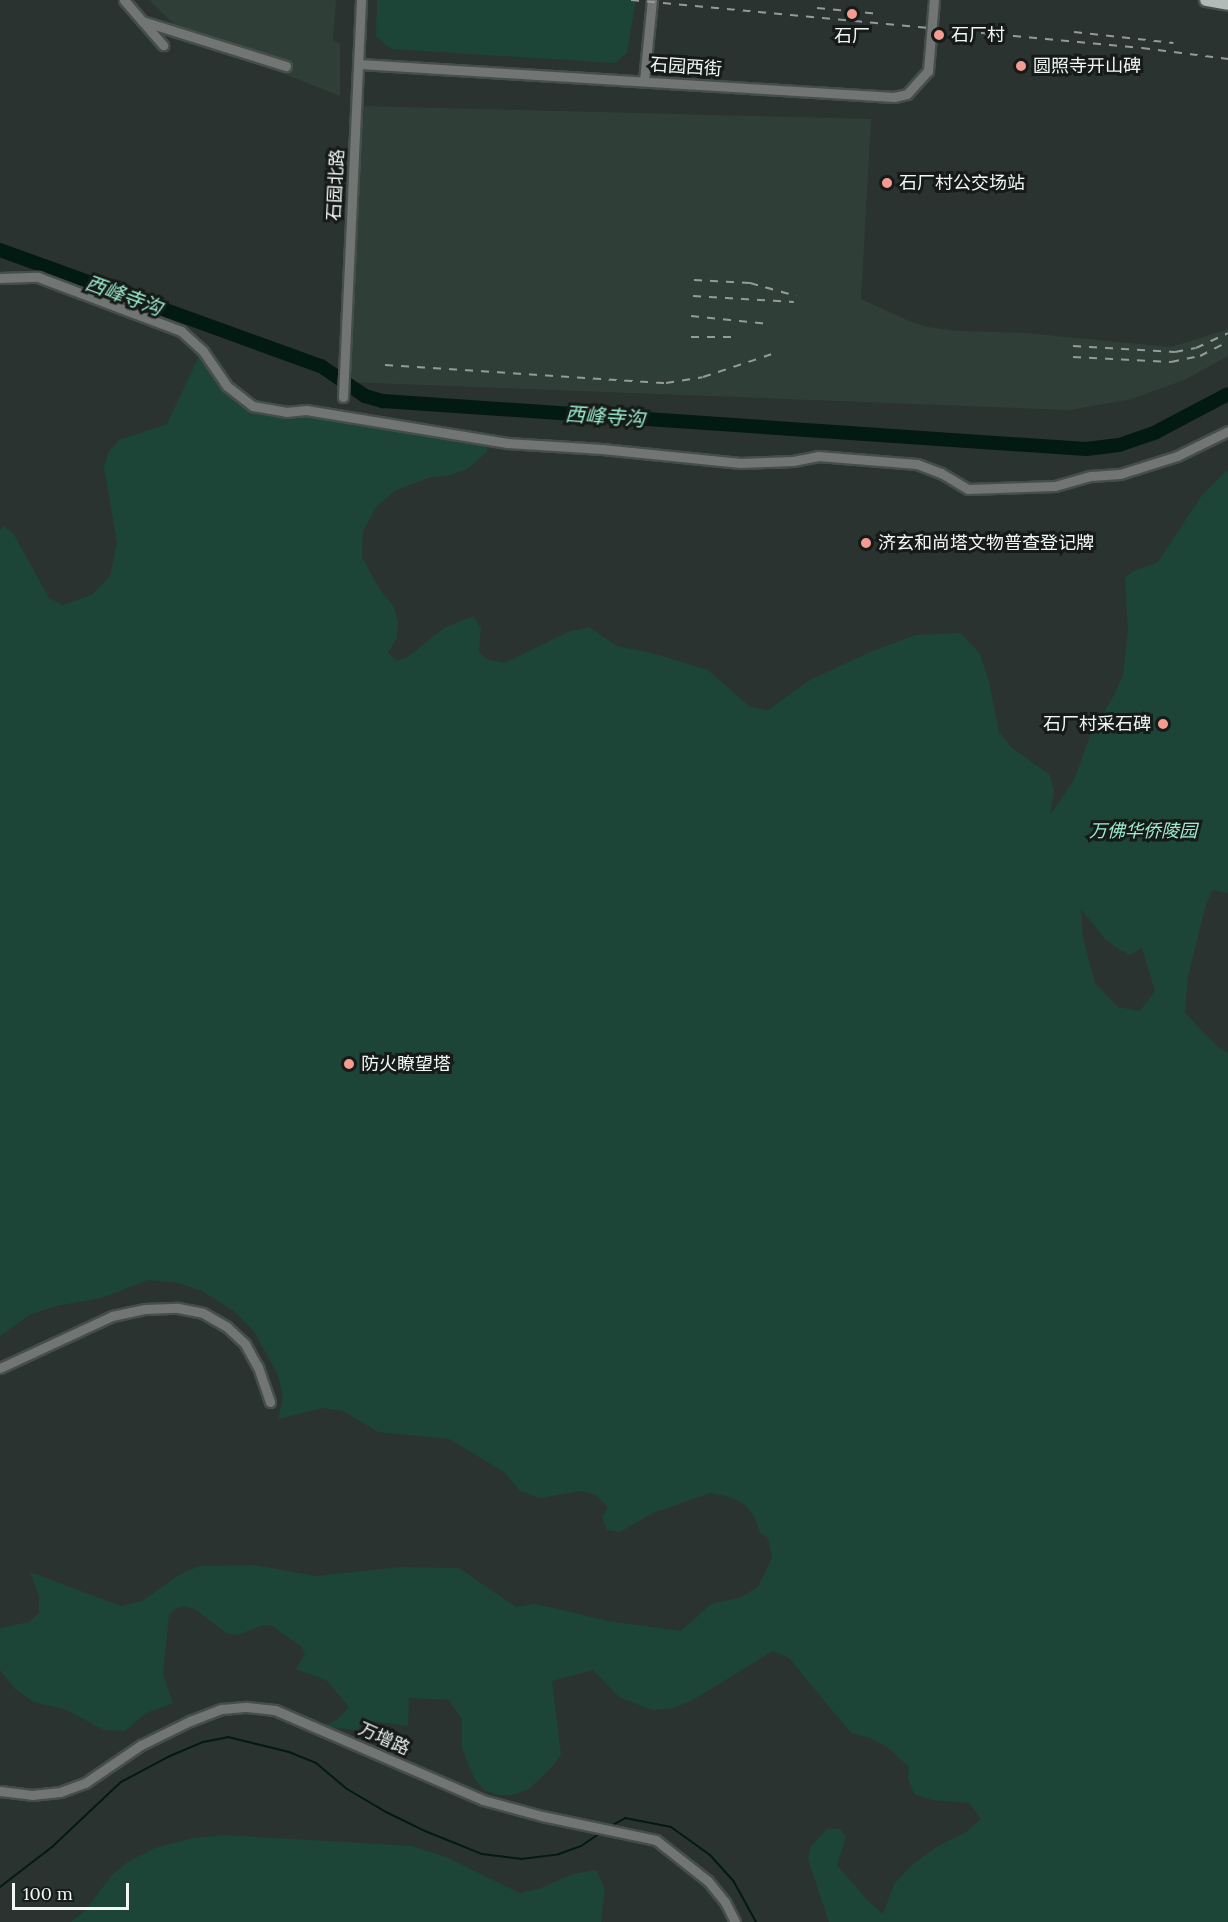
<!DOCTYPE html>
<html>
<head>
<meta charset="utf-8">
<style>
  body { margin:0 }
  #map { position:relative; width:1228px; height:1922px; overflow:hidden; background:#2a332f; font-family:Lora,"Noto Sans SC",serif }
  div>[style] { position:absolute }
  [style*='--x'] { left:calc(var(--x)*1px); top:calc(var(--y)*1px); width:calc(var(--w)*1px); rotate:calc(var(--a)*1deg) }
  .built>* { inset:0; background:#2f3f38 }
  .green>* { inset:0; background:#1d4537 }
  .stream>* { height:2px; margin:-1px; padding:0 1px; transform-origin:1px; border-radius:1px; background:#021a12 }
  .river>* { height:14px; margin:-7px; padding:0 7px; transform-origin:7px; border-radius:7px; background:#021a12 }
  .roads { filter:drop-shadow(2px 0 #464e4b) drop-shadow(-2px 0 #464e4b) drop-shadow(0 2px #464e4b) drop-shadow(0 -2px #464e4b) }
  .minor>* { height:9px; margin:-4.5px; padding:0 4.5px; transform-origin:4.5px; border-radius:4.5px; background:#717674 }
  .major>* { height:12px; margin:-6px; padding:0 6px; transform-origin:6px; border-radius:6px; background:#b1bbb7 }
  .rail>* { height:2px; margin-top:-1px; transform-origin:0; background:repeating-linear-gradient(90deg,#949b98 0 8px,transparent 0 16px) }
  .dots>* { width:16px; height:16px; translate:-50% -50%; box-sizing:border-box; border:3px solid #161a18; border-radius:50% }
  span { translate:-50% -50%; white-space:nowrap; text-align:center; line-height:1.15; -webkit-text-stroke:6px #161a18; paint-order:stroke }
  .poi-label { font-size:18px; color:#f1f7f4 }
  .left { translate:0 -50%; text-align:left }
  .right { translate:-100% -50%; text-align:right }
  .street-label { font-size:18px; color:#f1f7f4 }
  .park-label { font-size:18px; color:#9cedce; font-style:italic }
  .water-label { font-size:20px; color:#98e9ca; font-style:italic }
  .scale { position:absolute; left:12px; top:1883px; width:117px; height:27px; box-sizing:border-box; border:3px solid #f1f7f4; border-top:0; padding-left:8px; font-size:18px; line-height:21px; white-space:nowrap; color:#f1f7f4; -webkit-text-stroke:4px #161a18; paint-order:stroke }
</style>
</head>
<body>
<div id="map">
  <div class="built">
    <div style="clip-path:polygon(149px 0,336px 0,333px 40px,340px 44px,340px 96px,184px 34px)"></div>
    <div style="clip-path:polygon(359px 106px,871px 119px,861px 299px,909px 321px,927px 327px,958px 331px,1024px 333px,1171px 347px,1228px 329px,1228px 356px,1184px 380px,1131px 399px,1070px 410px,349px 382px)"></div>
  </div>
  <div class="green">
    <div style="clip-path:polygon(377px 0,636px 0,627px 53px,615px 63px,391px 49px,376px 36px)"></div>
    <div style="clip-path:polygon(evenodd,200px 354px,233px 400px,254px 412px,272px 411px,487px 440px,487px 452px,467px 469px,447px 476px,431px 477px,396px 490px,376px 507px,363px 531px,362px 557px,379px 588px,394px 607px,398px 623px,397px 638px,388px 653px,397px 661px,409px 656px,444px 628px,473px 616px,481px 628px,479px 651px,486px 659px,505px 663px,568px 632px,589px 627px,617px 646px,652px 653px,708px 670px,750px 707px,768px 710px,810px 680px,870px 652px,916px 635px,961px 633px,980px 654px,989px 681px,999px 732px,1011px 747px,1050px 775px,1054px 792px,1050px 815px,1074px 780px,1090px 736px,1114px 695px,1123px 675px,1128px 631px,1125px 578px,1132px 572px,1158px 562px,1202px 495px,1228px 470px,1228px 893px,1213px 890px,1206px 904px,1188px 976px,1185px 1013px,1218px 1047px,1228px 1053px,1228px 1922px,829px 1922px,808px 1859px,811px 1846px,827px 1829px,840px 1829px,846px 1837px,837px 1865px,869px 1902px,883px 1914px,894px 1884px,912px 1865px,935px 1848px,966px 1832px,981px 1819px,969px 1803px,932px 1800px,914px 1794px,908px 1779px,909px 1767px,886px 1746px,868px 1737px,851px 1733px,789px 1658px,773px 1651px,691px 1701px,673px 1708px,652px 1710px,619px 1697px,593px 1670px,552px 1681px,561px 1754px,553px 1766px,529px 1789px,512px 1795px,498px 1795px,485px 1791px,474px 1778px,462px 1748px,462px 1719px,449px 1700px,409px 1698px,408px 1726px,363px 1720px,358px 1730px,324px 1727px,339px 1718px,349px 1707px,326px 1680px,296px 1669px,305px 1654px,302px 1647px,272px 1626px,263px 1625px,238px 1635px,226px 1633px,195px 1609px,184px 1606px,175px 1609px,169px 1615px,163px 1674px,173px 1703px,146px 1713px,125px 1731px,104px 1730px,64px 1709px,34px 1702px,15px 1689px,0 1670px,0 1628px,29px 1622px,39px 1613px,39px 1596px,30px 1572px,121px 1606px,142px 1601px,179px 1575px,199px 1566px,254px 1565px,316px 1576px,401px 1567px,459px 1568px,516px 1607px,535px 1604px,608px 1621px,681px 1631px,711px 1604px,739px 1598px,758px 1587px,772px 1558px,768px 1538px,760px 1533px,754px 1516px,744px 1504px,730px 1497px,710px 1493px,653px 1513px,620px 1532px,607px 1530px,602px 1517px,608px 1507px,596px 1495px,581px 1491px,539px 1498px,520px 1491px,504px 1472px,449px 1439px,378px 1432px,343px 1411px,322px 1408px,278px 1419px,283px 1397px,278px 1375px,253px 1330px,235px 1312px,202px 1291px,179px 1283px,148px 1280px,102px 1298px,56px 1306px,29px 1315px,0 1336px,0 531px,3px 526px,13px 533px,49px 598px,63px 605px,92px 595px,110px 576px,117px 543px,104px 466px,109px 451px,119px 440px,167px 424px,200px 354px,1081px 909px,1105px 939px,1117px 948px,1130px 955px,1142px 948px,1155px 991px,1140px 1011px,1118px 1007px,1095px 983px,1083px 938px,1081px 909px)"></div>
    <div style="clip-path:polygon(225px 1835px,411px 1846px,446px 1857px,520px 1893px,541px 1888px,573px 1874px,596px 1870px,605px 1889px,601px 1922px,71px 1922px,84px 1912px,112px 1875px,129px 1861px,155px 1848px,193px 1838px)"></div>
  </div>
  <div class="stream">
    <div style="--x:609;--y:1827;--w:18;--a:-29"></div>
    <div style="--x:625;--y:1818;--w:47;--a:11.1"></div>
    <div style="--x:671;--y:1827;--w:48;--a:35.7"></div>
    <div style="--x:710;--y:1855;--w:36;--a:48"></div>
    <div style="--x:734;--y:1882;--w:46;--a:61.2"></div>
    <div style="--x:0;--y:1887;--w:66;--a:-37.6"></div>
    <div style="--x:52;--y:1847;--w:95;--a:-43.3"></div>
    <div style="--x:121;--y:1782;--w:55;--a:-28"></div>
    <div style="--x:170;--y:1756;--w:36;--a:-23"></div>
    <div style="--x:203;--y:1742;--w:25;--a:-11"></div>
    <div style="--x:228;--y:1737;--w:63;--a:13.8"></div>
    <div style="--x:289;--y:1752;--w:29;--a:22"></div>
    <div style="--x:316;--y:1763;--w:40;--a:40"></div>
    <div style="--x:347;--y:1789;--w:45;--a:30.5"></div>
    <div style="--x:386;--y:1812;--w:43;--a:26"></div>
    <div style="--x:425;--y:1831;--w:61;--a:22"></div>
    <div style="--x:482;--y:1854;--w:39;--a:7"></div>
    <div style="--x:521;--y:1859;--w:38;--a:-7"></div>
    <div style="--x:559;--y:1854;--w:23;--a:-20"></div>
    <div style="--x:581;--y:1846;--w:25;--a:-34"></div>
  </div>
  <div class="river">
    <div style="--x:0;--y:250;--w:341;--a:19.9"></div>
    <div style="--x:321;--y:366;--w:53;--a:34.3"></div>
    <div style="--x:365;--y:396;--w:19;--a:16"></div>
    <div style="--x:383;--y:401;--w:705;--a:3.91"></div>
    <div style="--x:1086;--y:449;--w:33;--a:-7"></div>
    <div style="--x:1119;--y:445;--w:39;--a:-19"></div>
    <div style="--x:1156;--y:432;--w:81;--a:-27.8"></div>
  </div>
  <div class="roads">
    <div class="minor">
      <div style="--x:124;--y:0;--w:60;--a:49.1"></div>
      <div style="--x:142;--y:21;--w:151;--a:17.4"></div>
      <div style="--x:359;--y:64;--w:536;--a:3.53"></div>
      <div style="--x:894;--y:97;--w:13;--a:-13"></div>
      <div style="--x:907;--y:94;--w:31;--a:-48"></div>
      <div style="--x:928;--y:71;--w:71;--a:-85.2"></div>
      <div style="--x:644;--y:81;--w:81;--a:-84.4"></div>
      <div style="--x:0;--y:278;--w:38;--a:-2"></div>
      <div style="--x:38;--y:277;--w:153;--a:20.7"></div>
      <div style="--x:181;--y:331;--w:30;--a:42"></div>
      <div style="--x:203;--y:351;--w:42;--a:55.6"></div>
      <div style="--x:227;--y:386;--w:33;--a:38"></div>
      <div style="--x:253;--y:406;--w:34;--a:10"></div>
      <div style="--x:286;--y:412;--w:20;--a:-6"></div>
      <div style="--x:306;--y:410;--w:204;--a:9.3"></div>
      <div style="--x:507;--y:443;--w:95;--a:3.6"></div>
      <div style="--x:602;--y:449;--w:139;--a:5.8"></div>
      <div style="--x:740;--y:463;--w:53;--a:-2.2"></div>
      <div style="--x:793;--y:461;--w:25;--a:-11"></div>
      <div style="--x:818;--y:456;--w:99;--a:4.6"></div>
      <div style="--x:917;--y:464;--w:26;--a:21"></div>
      <div style="--x:941;--y:473;--w:31;--a:31"></div>
      <div style="--x:968;--y:489;--w:87;--a:-2"></div>
      <div style="--x:1055;--y:486;--w:37;--a:-16"></div>
      <div style="--x:1091;--y:476;--w:29;--a:-4"></div>
      <div style="--x:1120;--y:474;--w:60;--a:-17.5"></div>
      <div style="--x:1177;--y:456;--w:57;--a:-26.1"></div>
      <div style="--x:343;--y:397;--w:397;--a:-87.4"></div>
      <div style="--x:0;--y:1368;--w:123;--a:-24.9"></div>
      <div style="--x:112;--y:1316;--w:34;--a:-12"></div>
      <div style="--x:145;--y:1309;--w:33;--a:-2"></div>
      <div style="--x:178;--y:1308;--w:25;--a:11"></div>
      <div style="--x:203;--y:1313;--w:28;--a:30"></div>
      <div style="--x:227;--y:1327;--w:25;--a:43"></div>
      <div style="--x:245;--y:1344;--w:26;--a:61"></div>
      <div style="--x:258;--y:1367;--w:37;--a:71"></div>
      <div style="--x:0;--y:1791;--w:32;--a:7"></div>
      <div style="--x:32;--y:1795;--w:28;--a:-6"></div>
      <div style="--x:60;--y:1792;--w:27;--a:-20"></div>
      <div style="--x:85;--y:1783;--w:68;--a:-34.2"></div>
      <div style="--x:141;--y:1745;--w:55;--a:-26.1"></div>
      <div style="--x:190;--y:1721;--w:34;--a:-21"></div>
      <div style="--x:222;--y:1709;--w:25;--a:-5"></div>
      <div style="--x:247;--y:1707;--w:28;--a:6"></div>
      <div style="--x:275;--y:1710;--w:227;--a:23.4"></div>
      <div style="--x:483;--y:1800;--w:61;--a:15.2"></div>
      <div style="--x:542;--y:1816;--w:116;--a:11.9"></div>
      <div style="--x:656;--y:1840;--w:66;--a:38.3"></div>
      <div style="--x:708;--y:1881;--w:27;--a:51"></div>
      <div style="--x:725;--y:1902;--w:22;--a:63"></div>
    </div>
    <div class="major">
      <div style="--x:1206;--y:0;--w:22;--a:10"></div>
    </div>
  </div>
  <div class="rail">
    <div style="--x:631;--y:0;--w:513;--a:5.37"></div>
    <div style="--x:1142;--y:48;--w:87;--a:7.3"></div>
    <div style="--x:817;--y:8;--w:63;--a:5.4"></div>
    <div style="--x:1074;--y:32;--w:100;--a:6.3"></div>
    <div style="--x:694;--y:280;--w:56;--a:3.1"></div>
    <div style="--x:750;--y:283;--w:48;--a:15.8"></div>
    <div style="--x:693;--y:296;--w:101;--a:3.4"></div>
    <div style="--x:691;--y:316;--w:78;--a:5.9"></div>
    <div style="--x:691;--y:337;--w:48;--a:0"></div>
    <div style="--x:1073;--y:346;--w:102;--a:3.4"></div>
    <div style="--x:1175;--y:352;--w:21;--a:-11"></div>
    <div style="--x:1196;--y:348;--w:35;--a:-25"></div>
    <div style="--x:1073;--y:357;--w:98;--a:2.9"></div>
    <div style="--x:1171;--y:362;--w:30;--a:-12"></div>
    <div style="--x:1200;--y:356;--w:31;--a:-27"></div>
    <div style="--x:385;--y:365;--w:282;--a:3.7"></div>
    <div style="--x:666;--y:383;--w:37;--a:-9"></div>
    <div style="--x:703;--y:377;--w:79;--a:-18.4"></div>
  </div>
  <div class="dots">
    <div style="left:852px;top:14px;background:#f59c92"></div>
    <div style="left:939px;top:35px;background:#f59c92"></div>
    <div style="left:1021px;top:66px;background:#f59c92"></div>
    <div style="left:887px;top:183px;background:#f59c92"></div>
    <div style="left:866px;top:543px;background:#f59c92"></div>
    <div style="left:1163px;top:724px;background:#f59c92"></div>
    <div style="left:349px;top:1064px;background:#f59c92"></div>
  </div>
  <div class="poi-label">
    <span class="left" style="left:951px;top:35px">石厂村</span>
    <span style="left:852px;top:36px">石厂</span>
    <span class="left" style="left:1033px;top:66px">圆照寺开山碑</span>
    <span class="left" style="left:899px;top:183px">石厂村公交场站</span>
    <span class="left" style="left:878px;top:543px">济玄和尚塔文物普查登记牌</span>
    <span class="right" style="left:1151px;top:724px">石厂村采石碑</span>
    <span class="left" style="left:361px;top:1064px">防火瞭望塔</span>
  </div>
  <div class="street-label">
    <span style="left:686px;top:67px;rotate:4deg">石园西街</span>
    <span style="left:336px;top:185px;rotate:-87deg">石园北路</span>
    <span style="left:384px;top:1739px;rotate:24deg">万增路</span>
  </div>
  <div class="park-label">
    <span style="left:1143px;top:831px">万佛华侨陵园</span>
  </div>
  <div class="water-label">
    <span style="left:124px;top:295px;rotate:20deg">西峰寺沟</span>
    <span style="left:605px;top:416px;rotate:4deg">西峰寺沟</span>
  </div>
  <div class="scale">100 m</div>
</div>
</body>
</html>
